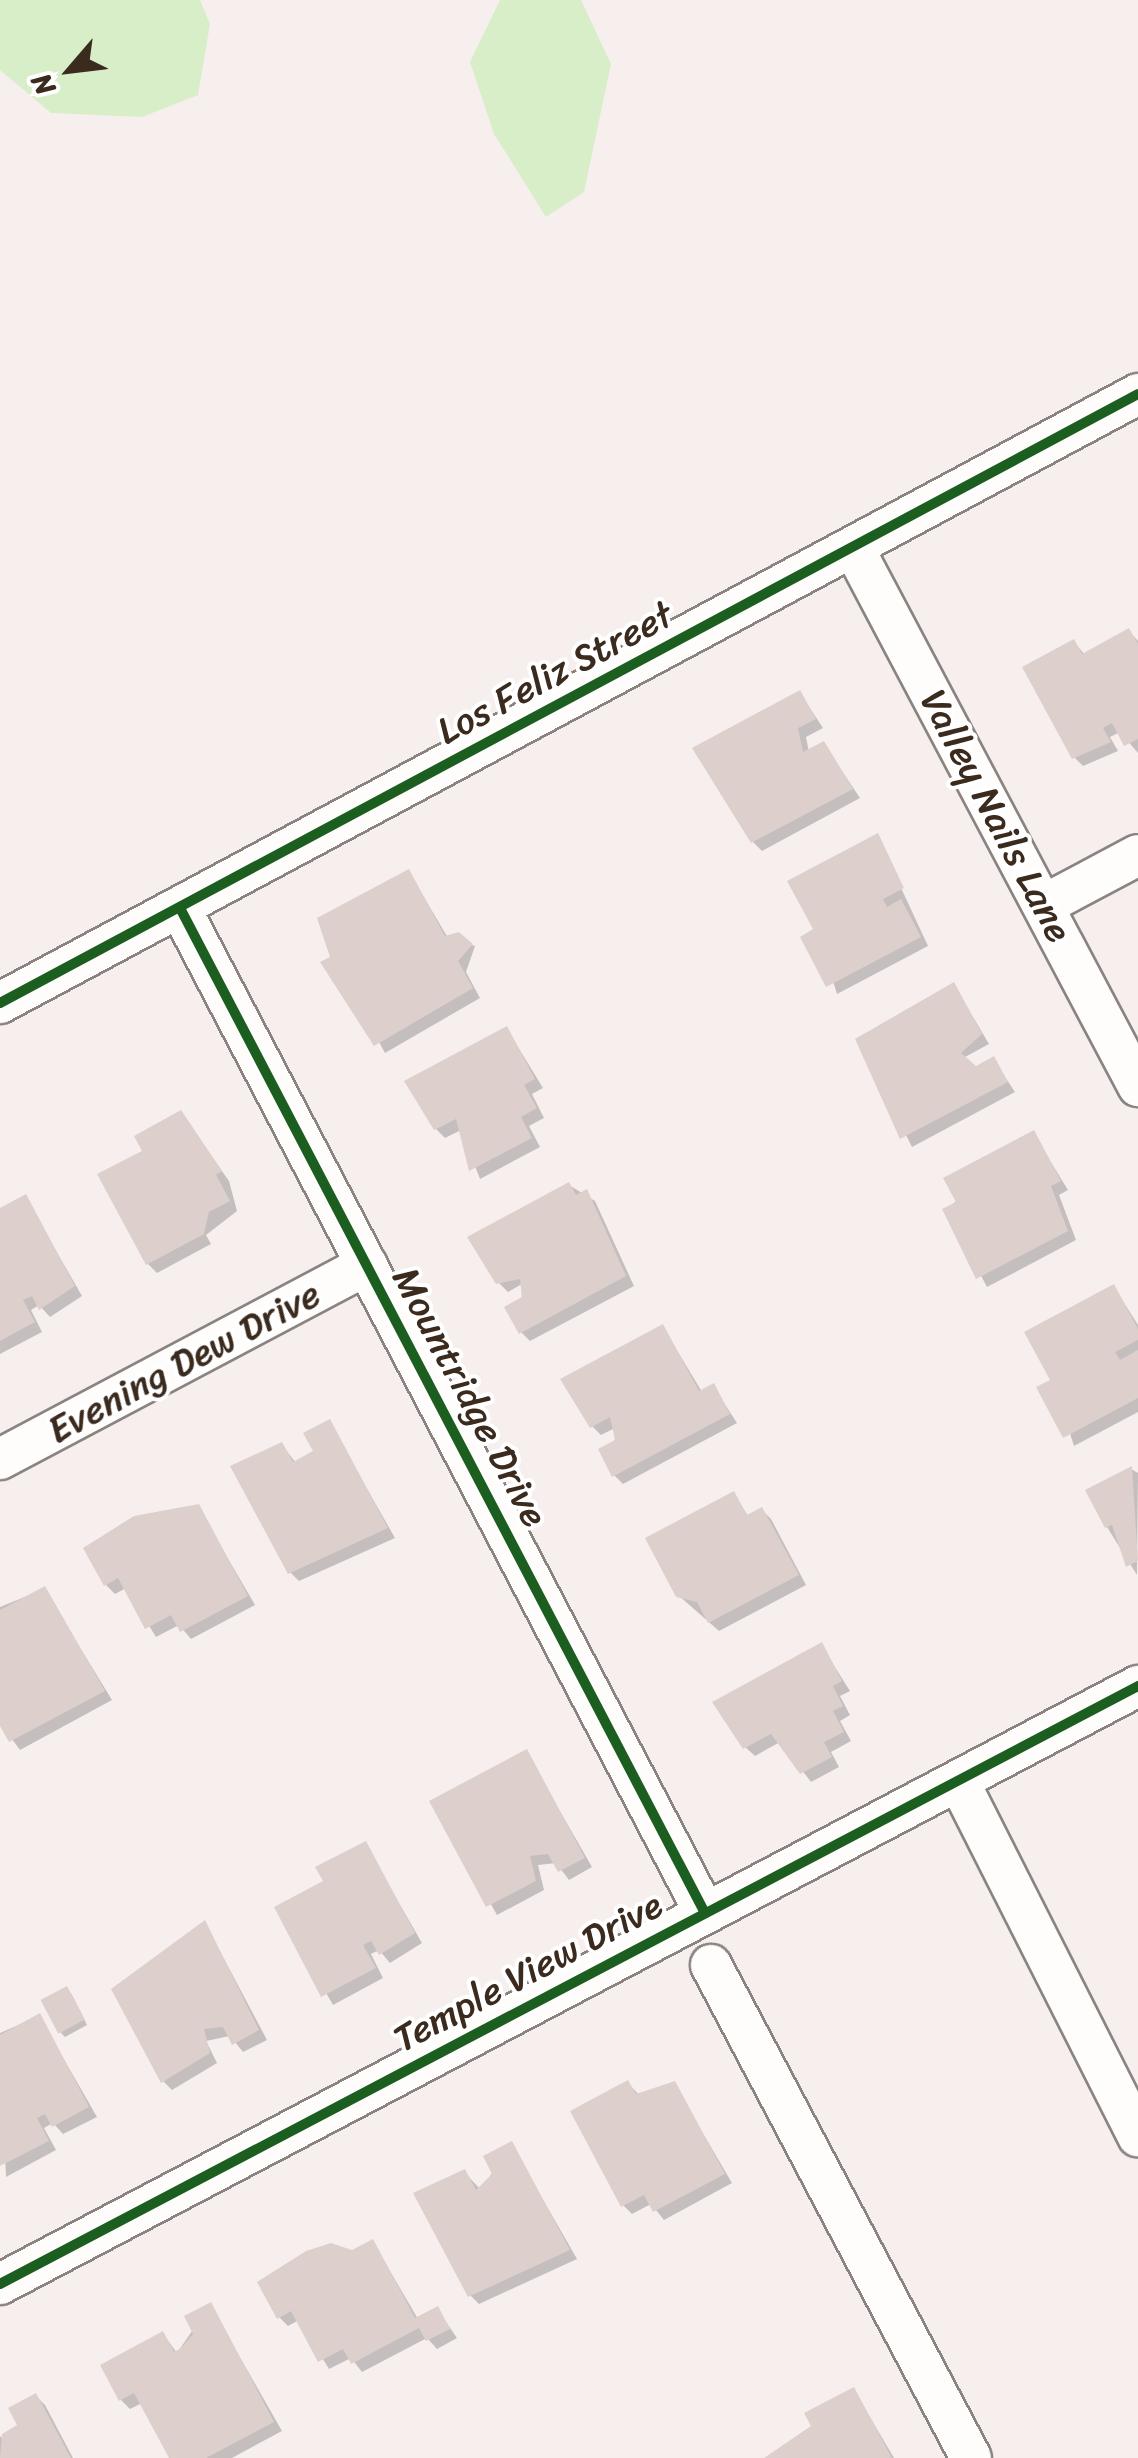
<!DOCTYPE html>
<html>
<head>
<meta charset="utf-8">
<style>
  body { margin:0 }
  #map { position:relative; width:1138px; height:2458px; overflow:hidden; background:#f6efee; font-family:Sriracha,sans-serif }
  div>[style] { position:absolute }
  [style*='--x'] { left:calc(var(--x)*1px); top:calc(var(--y)*1px); width:calc(var(--w)*1px); rotate:calc(var(--a)*1deg) }
  .green>* { inset:0; background:#d8eec9 }
  .shadow>* { inset:0; background:#0003 }
  .building>* { inset:0; background:#ddcfcc; transform-origin:0 0 }
  .roads { filter:drop-shadow(2px 0 #8a8481) drop-shadow(-2px 0 #8a8481) drop-shadow(0 2px #8a8481) drop-shadow(0 -2px #8a8481) }
  .minor>* { height:40px; margin:-20px; padding:0 20px; transform-origin:20px; border-radius:20px; background:#fefdfc }
  .cycleway>* { height:10px; margin:-5px; padding:0 5px; transform-origin:5px; border-radius:5px; background:#1b5e20 }
  span { translate:-50% -50%; white-space:nowrap; text-align:center; line-height:1.15; -webkit-text-stroke:8px #fff; paint-order:stroke }
  .street-label { font-size:38px; color:#3b2a1e }
  .north { position:absolute; left:20px; top:20px; width:100px; height:100px; -webkit-text-stroke:8px #fff; paint-order:stroke; rotate:242deg; font-size:28px; font-weight:700; line-height:40px; text-align:center; color:#3b2a1e }
  .north::after { content:''; display:block; margin:auto; width:35px; height:45px; background:#3b2a1e; clip-path:polygon(50% 0,100% 100%,50% 72%,0 100%) }
</style>
</head>
<body>
<div id="map">
  <div class="green">
    <div style="clip-path:polygon(0 0,200px 0,210px 24px,198px 95px,142px 117px,51px 113px,0 70px)"></div>
    <div style="clip-path:polygon(500px 0,581px 0,611px 64px,584px 192px,546px 217px,494px 134px,470px 62px)"></div>
  </div>
  <div class="shadow">
    <div style="clip-path:polygon(1129px 631px,1138px 641px,1138px 753px,1120px 732px,1110px 737px,1118px 751px,1083px 766px,1074px 757px,1074px 642px,1085px 655px)"></div>
    <div style="clip-path:polygon(800px 693px,823px 728px,806px 737px,809px 752px,824px 744px,860px 798px,762px 851px,753px 842px)"></div>
    <div style="clip-path:polygon(877px 836px,928px 946px,837px 994px,817px 930px)"></div>
    <div style="clip-path:polygon(409px 872px,448px 938px,475px 946px,466px 972px,480px 998px,385px 1053px,333px 958px)"></div>
    <div style="clip-path:polygon(954px 985px,989px 1044px,965px 1057px,976px 1069px,993px 1059px,1015px 1092px,912px 1147px,858px 1040px)"></div>
    <div style="clip-path:polygon(507px 1029px,543px 1088px,532px 1094px,544px 1118px,529px 1126px,540px 1147px,480px 1179px,461px 1130px,445px 1138px,436px 1129px)"></div>
    <div style="clip-path:polygon(181px 1113px,229px 1181px,237px 1211px,206px 1235px,211px 1244px,157px 1273px,148px 1264px,145px 1152px)"></div>
    <div style="clip-path:polygon(1033px 1133px,1068px 1190px,1059px 1195px,1076px 1240px,987px 1287px,946px 1210px)"></div>
    <div style="clip-path:polygon(569px 1185px,595px 1201px,634px 1286px,530px 1341px,521px 1332px,522px 1284px,508px 1292px,498px 1282px)"></div>
    <div style="clip-path:polygon(25px 1197px,82px 1296px,50px 1317px,39px 1305px,31px 1310px,42px 1332px,0 1354px,0 1211px)"></div>
    <div style="clip-path:polygon(1114px 1287px,1138px 1325px,1138px 1412px,1074px 1446px,1053px 1381px)"></div>
    <div style="clip-path:polygon(663px 1327px,702px 1392px,713px 1386px,737px 1423px,623px 1484px,614px 1475px,615px 1428px,601px 1435px,592px 1426px)"></div>
    <div style="clip-path:polygon(329px 1422px,395px 1538px,299px 1581px,290px 1572px,282px 1445px,296px 1463px,316px 1452px)"></div>
    <div style="clip-path:polygon(1131px 1469px,1138px 1473px,1137px 1575px,1107px 1527px)"></div>
    <div style="clip-path:polygon(733px 1494px,749px 1517px,762px 1510px,771px 1519px,806px 1585px,719px 1631px,678px 1595px)"></div>
    <div style="clip-path:polygon(198px 1507px,255px 1605px,191px 1639px,179px 1625px,156px 1637px,126px 1588px,115px 1594px,106px 1585px)"></div>
    <div style="clip-path:polygon(44px 1589px,112px 1700px,20px 1750px,0 1723px,0 1607px)"></div>
    <div style="clip-path:polygon(821px 1645px,850px 1691px,840px 1696px,850px 1715px,840px 1721px,851px 1741px,831px 1752px,839px 1767px,811px 1782px,780px 1742px,755px 1756px,745px 1747px)"></div>
    <div style="clip-path:polygon(526px 1752px,592px 1867px,569px 1880px,556px 1863px,538px 1865px,544px 1890px,497px 1915px,433px 1802px)"></div>
    <div style="clip-path:polygon(365px 1844px,422px 1943px,390px 1963px,379px 1950px,371px 1954px,383px 1978px,333px 2005px,277px 1908px,326px 1882px)"></div>
    <div style="clip-path:polygon(205px 1923px,267px 2040px,243px 2052px,230px 2036px,206px 2041px,217px 2063px,172px 2090px,163px 2081px)"></div>
    <div style="clip-path:polygon(71px 1993px,87px 2025px,65px 2037px,61px 2033px)"></div>
    <div style="clip-path:polygon(39px 2016px,97px 2117px,63px 2134px,53px 2123px,44px 2128px,56px 2150px,6px 2177px,0 2033px)"></div>
    <div style="clip-path:polygon(628px 2083px,639px 2095px,674px 2084px,732px 2183px,664px 2220px,651px 2204px,632px 2214px,623px 2205px)"></div>
    <div style="clip-path:polygon(511px 2144px,577px 2259px,479px 2304px,470px 2295px,464px 2172px,481px 2190px)"></div>
    <div style="clip-path:polygon(373px 2242px,418px 2319px,437px 2309px,457px 2338px,437px 2349px,427px 2338px,362px 2372px,351px 2358px,329px 2369px,299px 2320px,288px 2326px,279px 2317px)"></div>
    <div style="clip-path:polygon(210px 2305px,282px 2431px,232px 2458px,171px 2458px,142px 2403px,130px 2409px,121px 2400px,163px 2334px,177px 2353px)"></div>
    <div style="clip-path:polygon(854px 2390px,894px 2458px,767px 2458px,815px 2427px)"></div>
    <div style="clip-path:polygon(36px 2396px,45px 2405px,73px 2458px,0 2458px,0 2436px,6px 2442px)"></div>
  </div>
  <div class="building">
    <div style="clip-path:polygon(1129px 628px,1138px 644px,1138px 739px,1124px 746px,1112px 723px,1103px 728px,1111px 742px,1072px 759px,1022px 667px,1074px 639px,1082px 654px)"></div>
    <div style="clip-path:polygon(800px 690px,816px 719px,798px 728px,803px 752px,824px 741px,853px 789px,751px 843px,692px 748px)"></div>
    <div style="clip-path:polygon(878px 833px,904px 888px,883px 899px,887px 907px,901px 899px,921px 937px,826px 987px,800px 937px,813px 929px,787px 881px)"></div>
    <div style="clip-path:polygon(409px 869px,445px 936px,459px 932px,473px 944px,458px 961px,473px 988px,374px 1046px,320px 962px,330px 957px,317px 918px)"></div>
    <div style="clip-path:polygon(954px 982px,982px 1034px,961px 1053px,976px 1066px,994px 1056px,1008px 1082px,900px 1139px,855px 1039px)"></div>
    <div style="clip-path:polygon(507px 1026px,535px 1079px,524px 1085px,537px 1108px,521px 1117px,532px 1138px,469px 1171px,456px 1119px,434px 1130px,404px 1081px)"></div>
    <div style="clip-path:polygon(181px 1110px,222px 1171px,216px 1175px,230px 1201px,209px 1212px,204px 1234px,146px 1265px,97px 1174px,142px 1151px,134px 1136px)"></div>
    <div style="clip-path:polygon(1034px 1130px,1061px 1181px,1051px 1186px,1068px 1231px,976px 1279px,942px 1209px,956px 1202px,943px 1178px)"></div>
    <div style="clip-path:polygon(569px 1182px,576px 1195px,587px 1189px,626px 1276px,519px 1334px,504px 1307px,522px 1297px,520px 1279px,496px 1284px,467px 1237px)"></div>
    <div style="clip-path:polygon(26px 1194px,75px 1286px,39px 1310px,32px 1296px,23px 1300px,35px 1322px,0 1341px,0 1208px)"></div>
    <div style="clip-path:polygon(1114px 1284px,1138px 1329px,1138px 1340px,1115px 1352px,1120px 1360px,1138px 1350px,1138px 1398px,1063px 1438px,1036px 1387px,1050px 1380px,1024px 1332px)"></div>
    <div style="clip-path:polygon(663px 1324px,699px 1391px,714px 1383px,730px 1414px,612px 1477px,598px 1449px,615px 1440px,610px 1417px,590px 1428px,560px 1379px)"></div>
    <div style="clip-path:polygon(330px 1419px,388px 1528px,288px 1574px,230px 1466px,282px 1442px,293px 1462px,313px 1451px,303px 1433px)"></div>
    <div style="clip-path:polygon(1132px 1466px,1138px 1561px,1126px 1567px,1112px 1525px,1105px 1528px,1085px 1490px)"></div>
    <div style="clip-path:polygon(734px 1491px,747px 1515px,762px 1507px,799px 1575px,708px 1623px,697px 1602px,676px 1597px,645px 1538px)"></div>
    <div style="clip-path:polygon(199px 1504px,248px 1596px,180px 1632px,171px 1615px,145px 1629px,118px 1578px,104px 1586px,83px 1548px,134px 1516px)"></div>
    <div style="clip-path:polygon(45px 1586px,105px 1691px,9px 1742px,0 1726px,0 1610px)"></div>
    <div style="clip-path:polygon(822px 1642px,842px 1681px,833px 1686px,843px 1706px,833px 1711px,844px 1732px,824px 1742px,832px 1757px,800px 1774px,771px 1734px,743px 1749px,712px 1702px)"></div>
    <div style="clip-path:polygon(527px 1749px,585px 1858px,558px 1872px,548px 1854px,530px 1856px,536px 1881px,486px 1907px,429px 1801px)"></div>
    <div style="clip-path:polygon(366px 1841px,415px 1933px,379px 1955px,371px 1941px,363px 1945px,376px 1968px,321px 1997px,274px 1907px,323px 1881px,315px 1867px)"></div>
    <div style="clip-path:polygon(205px 1920px,259px 2030px,232px 2045px,223px 2027px,204px 2029px,210px 2053px,161px 2083px,111px 1989px)"></div>
    <div style="left:67px;top:1986px;width:38px;height:30px;rotate:62deg"></div>
    <div style="clip-path:polygon(40px 2013px,89px 2107px,52px 2127px,45px 2114px,37px 2118px,49px 2141px,0 2166px,0 2035px)"></div>
    <div style="clip-path:polygon(628px 2080px,636px 2094px,675px 2081px,725px 2174px,653px 2212px,644px 2195px,621px 2207px,570px 2111px)"></div>
    <div style="clip-path:polygon(512px 2141px,570px 2250px,468px 2297px,413px 2193px,465px 2169px,476px 2190px,492px 2174px,483px 2156px)"></div>
    <div style="clip-path:polygon(373px 2239px,415px 2318px,438px 2306px,450px 2329px,426px 2341px,419px 2328px,351px 2364px,343px 2349px,318px 2362px,291px 2311px,277px 2319px,257px 2282px,306px 2251px,331px 2243px,352px 2250px)"></div>
    <div style="clip-path:polygon(211px 2302px,274px 2422px,206px 2458px,169px 2458px,134px 2393px,119px 2401px,100px 2365px,163px 2331px,174px 2352px,181px 2348px,193px 2334px,184px 2316px)"></div>
    <div style="clip-path:polygon(854px 2387px,892px 2458px,764px 2458px,811px 2426px,804px 2413px)"></div>
    <div style="clip-path:polygon(36px 2393px,71px 2458px,0 2458px,2px 2434px,17px 2425px,8px 2408px)"></div>
  </div>
  <div class="roads">
    <div class="minor">
      <div style="--x:853;--y:547;--w:610;--a:62.13"></div>
      <div style="--x:1044;--y:905;--w:106;--a:-28"></div>
      <div style="--x:180;--y:908;--w:1134;--a:62.42"></div>
      <div style="--x:0;--y:1003;--w:1291;--a:-28.15"></div>
      <div style="--x:0;--y:1459;--w:415;--a:-27.9"></div>
      <div style="--x:959;--y:1782;--w:397;--a:63.2"></div>
      <div style="--x:711;--y:1965;--w:557;--a:62.19"></div>
      <div style="--x:0;--y:2284;--w:1286;--a:-27.72"></div>
    </div>
  </div>
  <div class="cycleway">
    <div style="--x:180;--y:908;--w:1134;--a:62.42"></div>
    <div style="--x:0;--y:1003;--w:1291;--a:-28.15"></div>
    <div style="--x:0;--y:2284;--w:1286;--a:-27.72"></div>
  </div>
  <div class="street-label">
    <span style="left:555px;top:673px;rotate:-28deg">Los Feliz Street</span>
    <span style="left:996px;top:816px;rotate:62deg">Valley Nails Lane</span>
    <span style="left:184px;top:1362px;rotate:-28deg">Evening Dew Drive</span>
    <span style="left:470px;top:1397px;rotate:62deg">Mountridge Drive</span>
    <span style="left:528px;top:1972px;rotate:-28deg">Temple View Drive</span>
  </div>
  <div class="north">N</div>
</div>
</body>
</html>
